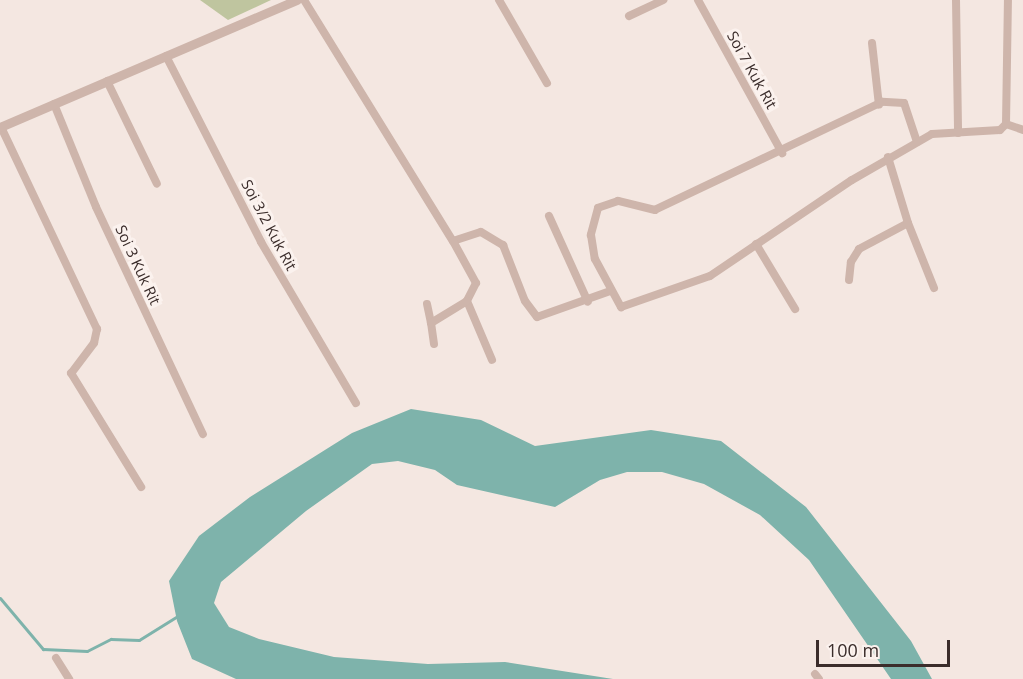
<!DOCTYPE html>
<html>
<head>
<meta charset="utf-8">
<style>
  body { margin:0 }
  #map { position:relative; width:1023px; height:679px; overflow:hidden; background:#f4e7e1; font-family:"Open Sans",sans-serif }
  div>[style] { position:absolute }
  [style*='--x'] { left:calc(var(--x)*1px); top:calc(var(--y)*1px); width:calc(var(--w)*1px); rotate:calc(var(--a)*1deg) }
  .green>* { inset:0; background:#bfc59f }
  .water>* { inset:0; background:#7eb3ab }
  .stream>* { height:3px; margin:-1.5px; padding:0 1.5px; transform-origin:1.5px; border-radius:1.5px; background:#7eb3ab }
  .minor>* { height:8px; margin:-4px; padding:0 4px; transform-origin:4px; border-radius:4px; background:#ceb5ab }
  .tertiary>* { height:9px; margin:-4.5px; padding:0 4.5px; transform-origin:4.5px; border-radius:4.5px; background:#ceb5ab }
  span { translate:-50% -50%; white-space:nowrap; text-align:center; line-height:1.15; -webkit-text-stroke:6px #fbf2ee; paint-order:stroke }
  .street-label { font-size:15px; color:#3b2d2b }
  .scale { position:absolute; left:816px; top:640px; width:134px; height:27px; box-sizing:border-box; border:3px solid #3b2d2b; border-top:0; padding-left:8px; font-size:18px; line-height:21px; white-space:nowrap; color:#3b2d2b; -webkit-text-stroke:4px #fbf2ee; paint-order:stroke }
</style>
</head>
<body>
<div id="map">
  <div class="green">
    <div style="clip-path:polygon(200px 0,271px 0,228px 20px)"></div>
  </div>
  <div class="water">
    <div style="clip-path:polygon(411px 409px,481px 420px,535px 446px,651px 430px,721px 441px,806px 507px,911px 641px,932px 679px,891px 679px,809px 560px,760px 515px,704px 484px,662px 472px,627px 472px,600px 480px,555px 507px,457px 485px,435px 470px,398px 461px,372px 464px,306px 511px,221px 582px,214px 603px,229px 627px,259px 639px,334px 657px,428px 664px,505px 662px,613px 679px,236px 679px,192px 659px,177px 621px,169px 581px,199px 536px,250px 497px,352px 433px)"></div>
  </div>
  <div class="stream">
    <div style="--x:0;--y:598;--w:67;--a:49.9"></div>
    <div style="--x:43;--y:649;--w:44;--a:2.6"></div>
    <div style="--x:87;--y:651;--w:27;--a:-27"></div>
    <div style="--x:111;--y:639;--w:28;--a:2"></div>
    <div style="--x:139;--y:640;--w:44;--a:-31.9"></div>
  </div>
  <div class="minor">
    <div style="--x:304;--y:0;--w:283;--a:58.3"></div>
    <div style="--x:453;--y:241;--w:29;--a:-18"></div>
    <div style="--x:481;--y:232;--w:26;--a:31"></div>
    <div style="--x:503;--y:245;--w:60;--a:68.6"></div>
    <div style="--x:525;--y:301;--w:20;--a:53"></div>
    <div style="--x:537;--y:317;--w:77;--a:-19.6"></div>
    <div style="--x:499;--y:0;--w:96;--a:60"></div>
    <div style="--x:698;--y:0;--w:175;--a:61.2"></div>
    <div style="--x:956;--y:0;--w:133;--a:89.1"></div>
    <div style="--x:629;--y:16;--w:38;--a:-25"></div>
    <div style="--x:872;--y:43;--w:62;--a:83.6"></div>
    <div style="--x:166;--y:56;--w:209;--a:62.9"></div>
    <div style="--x:261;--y:242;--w:187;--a:59.5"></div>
    <div style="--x:107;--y:81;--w:114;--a:64.1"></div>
    <div style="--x:54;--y:104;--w:111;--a:67.8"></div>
    <div style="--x:96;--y:207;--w:251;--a:64.8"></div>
    <div style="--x:1006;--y:124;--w:18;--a:19"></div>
    <div style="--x:1;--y:127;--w:224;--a:64.6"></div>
    <div style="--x:97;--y:329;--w:14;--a:102"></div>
    <div style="--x:94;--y:343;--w:38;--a:127"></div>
    <div style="--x:71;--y:373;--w:134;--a:58.4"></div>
    <div style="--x:917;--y:142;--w:41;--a:-108.4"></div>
    <div style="--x:904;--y:103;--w:22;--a:-177"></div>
    <div style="--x:882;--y:102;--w:251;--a:154.6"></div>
    <div style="--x:655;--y:210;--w:38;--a:-166"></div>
    <div style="--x:618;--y:201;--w:21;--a:161"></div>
    <div style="--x:598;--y:208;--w:28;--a:105"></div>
    <div style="--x:591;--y:235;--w:24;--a:81"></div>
    <div style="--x:595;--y:259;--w:55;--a:61.6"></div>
    <div style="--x:621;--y:307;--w:94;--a:-19.2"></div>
    <div style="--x:710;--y:276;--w:171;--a:-34.1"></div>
    <div style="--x:852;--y:180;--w:92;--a:-29.9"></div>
    <div style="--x:932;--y:134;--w:68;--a:-3.4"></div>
    <div style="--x:1000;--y:130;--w:8;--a:-45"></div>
    <div style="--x:1006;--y:124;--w:124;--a:-89.1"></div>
    <div style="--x:549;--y:216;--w:94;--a:65.6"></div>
    <div style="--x:908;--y:223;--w:70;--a:68.2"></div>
    <div style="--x:453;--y:241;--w:48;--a:61.3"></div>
    <div style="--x:476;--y:283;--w:20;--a:117"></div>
    <div style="--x:467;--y:301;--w:64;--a:67"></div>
    <div style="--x:756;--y:244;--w:76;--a:59"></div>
    <div style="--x:849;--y:280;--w:18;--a:-84"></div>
    <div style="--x:851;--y:262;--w:15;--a:-58"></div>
    <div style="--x:859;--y:249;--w:55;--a:-28"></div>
    <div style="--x:908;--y:223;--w:69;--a:-106.9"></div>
    <div style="--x:427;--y:304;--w:19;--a:78"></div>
    <div style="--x:434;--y:344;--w:21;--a:-98"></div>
    <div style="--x:431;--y:323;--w:42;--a:-31.4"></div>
    <div style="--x:56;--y:658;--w:25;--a:58"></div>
    <div style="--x:815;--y:674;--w:6;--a:51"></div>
  </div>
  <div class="tertiary">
    <div style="--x:0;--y:127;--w:323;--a:-23.2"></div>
  </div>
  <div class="street-label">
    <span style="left:752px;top:70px;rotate:61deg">Soi 7 Kuk Rit</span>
    <span style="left:269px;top:225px;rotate:62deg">Soi 3/2 Kuk Rit</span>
    <span style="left:138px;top:265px;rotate:65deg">Soi 3 Kuk Rit</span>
  </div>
  <div class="scale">100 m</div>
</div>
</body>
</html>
